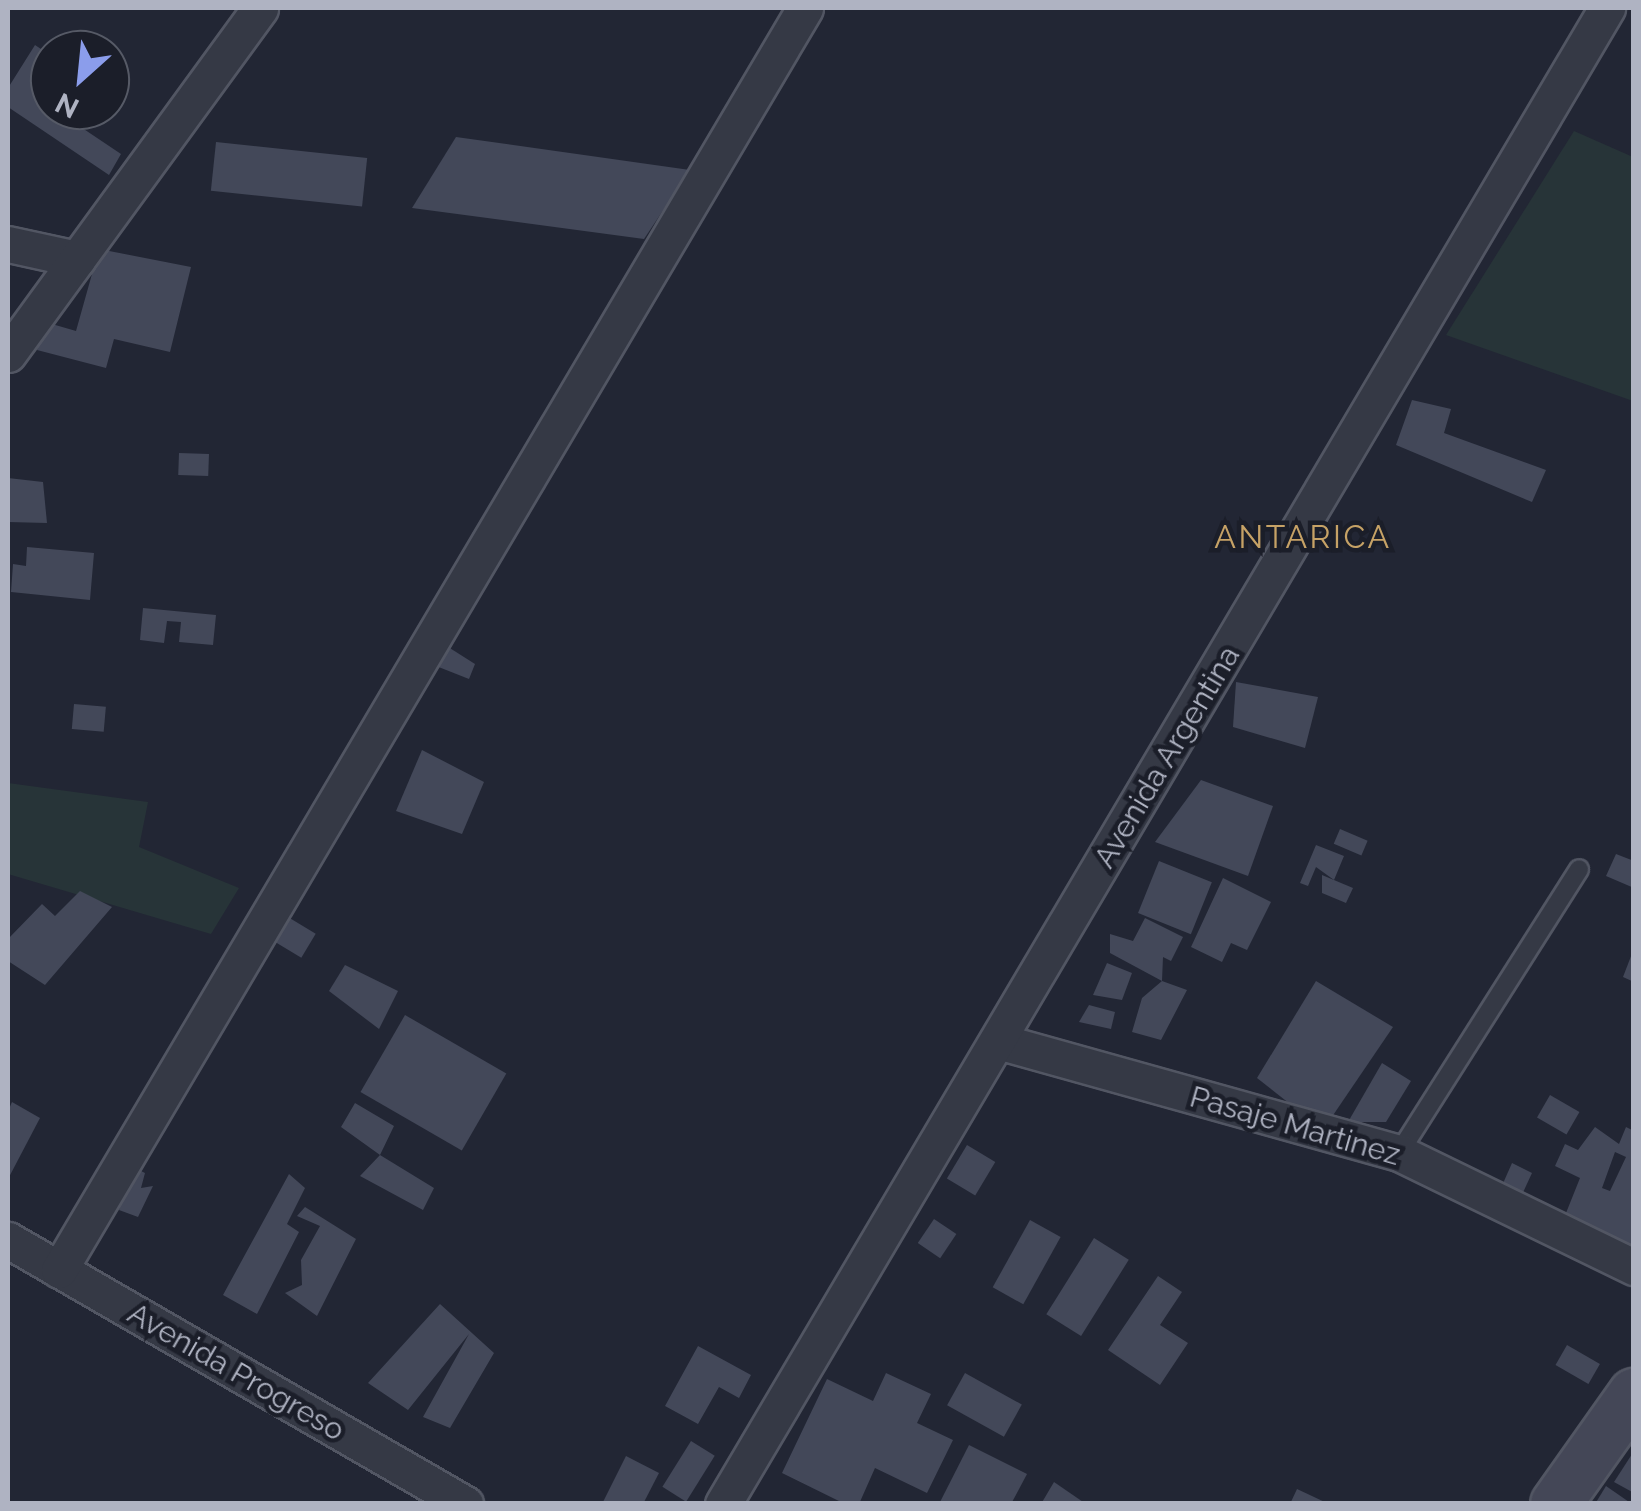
<!DOCTYPE html>
<html>
<head>
<meta charset="utf-8">
<style>
  body { margin:0 }
  #map { position:relative; width:1641px; height:1511px; overflow:hidden; background:#222634; font-family:Raleway,sans-serif }
  div>[style] { position:absolute }
  [style*='--x'] { left:calc(var(--x)*1px); top:calc(var(--y)*1px); width:calc(var(--w)*1px); rotate:calc(var(--a)*1deg) }
  .green>* { inset:0; background:#273438 }
  .building>* { inset:0; background:#434859; transform-origin:0 0 }
  .roads { filter:drop-shadow(2px 0 #525663) drop-shadow(-2px 0 #525663) drop-shadow(0 2px #525663) drop-shadow(0 -2px #525663) }
  .lane>* { height:18px; margin:-9px; padding:0 9px; transform-origin:9px; border-radius:9px; background:#353945 }
  .street>* { height:35px; margin:-17.5px; padding:0 17.5px; transform-origin:17.5px; border-radius:17.5px; background:#353945 }
  .secondary>* { height:50px; margin:-25px; padding:0 25px; transform-origin:25px; border-radius:25px; background:#444757 }
  span { translate:-50% -50%; white-space:nowrap; text-align:center; line-height:1.15; -webkit-text-stroke:9px #1b1e29; paint-order:stroke }
  .street-label { font-size:30px; color:#afb3c2 }
  .neighbourhood-label { font-size:32px; color:#c6a266; letter-spacing:2.5px }
  .frame { position:absolute; inset:0; border:10px solid #afb3c2; pointer-events:none }
  .north { position:absolute; left:30px; top:30px; width:100px; height:100px; box-sizing:border-box; background:#1b1e29; border:2px solid #565a66; border-radius:50%; rotate:207deg; font-size:28px; font-weight:700; line-height:40px; text-align:center; color:#afb3c2 }
  .north::after { content:''; display:block; margin:auto; width:35px; height:45px; background:#8b9deb; clip-path:polygon(50% 0,100% 100%,50% 72%,0 100%) }
</style>
</head>
<body>
<div id="map">
  <div class="green">
    <div style="clip-path:polygon(1574px 131px,1633px 157px,1633px 401px,1446px 335px)"></div>
    <div style="clip-path:polygon(8px 783px,148px 802px,139px 847px,239px 888px,211px 934px,8px 874px)"></div>
  </div>
  <div class="building">
    <div style="clip-path:polygon(35px 45px,50px 55px,36px 97px,121px 154px,109px 175px,8px 107px,8px 88px)"></div>
    <div style="clip-path:polygon(456px 137px,690px 170px,644px 239px,412px 208px)"></div>
    <div style="left:216px;top:142px;width:152px;height:49px;rotate:6deg"></div>
    <div style="clip-path:polygon(99px 249px,191px 267px,170px 352px,114px 339px,106px 368px,37px 350px,45px 322px,76px 331px)"></div>
    <div style="clip-path:polygon(1412px 400px,1451px 409px,1444px 433px,1546px 470px,1532px 502px,1396px 445px)"></div>
    <div style="left:179px;top:453px;width:30px;height:22px;rotate:2deg"></div>
    <div style="clip-path:polygon(8px 478px,43px 482px,47px 523px,8px 522px)"></div>
    <div style="clip-path:polygon(27px 547px,94px 553px,90px 600px,11px 592px,13px 564px,26px 566px)"></div>
    <div style="clip-path:polygon(143px 608px,216px 615px,213px 645px,179px 642px,181px 622px,167px 621px,164px 643px,140px 640px)"></div>
    <div style="clip-path:polygon(445px 645px,475px 664px,469px 679px,431px 664px)"></div>
    <div style="clip-path:polygon(1236px 682px,1318px 697px,1305px 748px,1233px 727px)"></div>
    <div style="left:74px;top:704px;width:32px;height:25px;rotate:5deg"></div>
    <div style="clip-path:polygon(422px 750px,484px 782px,462px 834px,396px 811px)"></div>
    <div style="clip-path:polygon(1201px 780px,1273px 806px,1248px 876px,1155px 842px)"></div>
    <div style="left:1340px;top:829px;width:30px;height:16px;rotate:23deg"></div>
    <div style="clip-path:polygon(1316px 845px,1344px 856px,1334px 880px,1316px 867px,1308px 886px,1300px 883px)"></div>
    <div style="clip-path:polygon(1616px 854px,1634px 861px,1634px 888px,1606px 876px)"></div>
    <div style="left:1159px;top:861px;width:57px;height:56px;rotate:22deg"></div>
    <div style="clip-path:polygon(1322px 875px,1353px 888px,1346px 903px,1322px 893px)"></div>
    <div style="clip-path:polygon(1223px 878px,1271px 902px,1247px 950px,1231px 943px,1222px 962px,1191px 947px)"></div>
    <div style="clip-path:polygon(80px 891px,112px 907px,45px 985px,8px 961px,8px 939px,42px 904px,55px 916px)"></div>
    <div style="left:278px;top:911px;width:44px;height:28px;rotate:31deg"></div>
    <div style="clip-path:polygon(1145px 918px,1183px 937px,1171px 961px,1163px 957px,1162px 981px,1187px 990px,1161px 1040px,1132px 1032px,1142px 998px,1162px 981px,1110px 953px,1110px 934px,1133px 941px)"></div>
    <div style="clip-path:polygon(1633px 951px,1634px 951px,1634px 982px,1623px 977px)"></div>
    <div style="clip-path:polygon(1107px 963px,1132px 973px,1122px 1000px,1093px 995px)"></div>
    <div style="clip-path:polygon(345px 965px,398px 991px,379px 1029px,329px 991px)"></div>
    <div style="clip-path:polygon(1316px 981px,1393px 1027px,1323px 1130px,1257px 1078px)"></div>
    <div style="clip-path:polygon(1089px 1005px,1115px 1012px,1111px 1029px,1079px 1022px)"></div>
    <div style="left:405px;top:1015px;width:117px;height:89px;rotate:30deg"></div>
    <div style="clip-path:polygon(1382px 1063px,1411px 1081px,1386px 1122px,1348px 1122px)"></div>
    <div style="left:1550px;top:1095px;width:34px;height:26px;rotate:30deg"></div>
    <div style="clip-path:polygon(12px 1102px,40px 1118px,8px 1179px,8px 1111px)"></div>
    <div style="clip-path:polygon(355px 1103px,394px 1126px,380px 1155px,434px 1188px,423px 1210px,360px 1176px,380px 1155px,341px 1127px)"></div>
    <div style="clip-path:polygon(evenodd,1595px 1127px,1619px 1144px,1626px 1127px,1634px 1131px,1634px 1258px,1560px 1228px,1580px 1178px,1555px 1166px,1565px 1144px,1578px 1150px,1595px 1127px,1615px 1152px,1626px 1157px,1610px 1191px,1602px 1188px,1615px 1152px)"></div>
    <div style="left:967px;top:1145px;width:33px;height:39px;rotate:31deg"></div>
    <div style="clip-path:polygon(1512px 1163px,1532px 1173px,1520px 1199px,1497px 1197px)"></div>
    <div style="clip-path:polygon(131px 1166px,145px 1173px,141px 1188px,153px 1186px,138px 1217px,119px 1210px)"></div>
    <div style="clip-path:polygon(289px 1174px,305px 1188px,287px 1224px,299px 1232px,257px 1314px,223px 1295px)"></div>
    <div style="clip-path:polygon(305px 1207px,356px 1239px,317px 1316px,285px 1293px,302px 1285px,301px 1260px,320px 1226px,297px 1216px)"></div>
    <div style="left:934px;top:1219px;width:27px;height:29px;rotate:34deg"></div>
    <div style="left:1030px;top:1220px;width:35px;height:77px;rotate:29deg"></div>
    <div style="left:1094px;top:1238px;width:41px;height:90px;rotate:32deg"></div>
    <div style="clip-path:polygon(1158px 1276px,1182px 1292px,1160px 1325px,1188px 1343px,1160px 1385px,1108px 1350px)"></div>
    <div style="clip-path:polygon(440px 1304px,494px 1353px,450px 1428px,423px 1417px,469px 1334px,408px 1410px,368px 1383px)"></div>
    <div style="left:1567px;top:1345px;width:38px;height:23px;rotate:30deg"></div>
    <div style="clip-path:polygon(698px 1346px,751px 1375px,739px 1398px,719px 1387px,698px 1424px,665px 1406px)"></div>
    <div style="clip-path:polygon(886px 1373px,931px 1394px,917px 1423px,953px 1440px,927px 1493px,875px 1468px,859px 1504px,845px 1504px,782px 1473px,827px 1379px,873px 1401px)"></div>
    <div style="left:965px;top:1373px;width:65px;height:37px;rotate:29deg"></div>
    <div style="left:691px;top:1441px;width:28px;height:54px;rotate:32deg"></div>
    <div style="clip-path:polygon(969px 1445px,1027px 1474px,1011px 1504px,939px 1504px)"></div>
    <div style="clip-path:polygon(1634px 1451px,1634px 1493px,1614px 1482px)"></div>
    <div style="clip-path:polygon(626px 1456px,659px 1473px,643px 1504px,602px 1504px)"></div>
    <div style="clip-path:polygon(1054px 1482px,1086px 1504px,1041px 1504px)"></div>
    <div style="clip-path:polygon(1606px 1486px,1632px 1504px,1595px 1504px)"></div>
    <div style="clip-path:polygon(1297px 1489px,1329px 1504px,1290px 1504px)"></div>
  </div>
  <div class="roads">
    <div class="lane">
      <div style="--x:1399;--y:1153;--w:336;--a:-57.6"></div>
    </div>
    <div class="street">
      <div style="--x:8;--y:244;--w:71;--a:12.3"></div>
      <div style="--x:8;--y:354;--w:428;--a:-53.9"></div>
      <div style="--x:998;--y:1041;--w:416;--a:15.6"></div>
      <div style="--x:1399;--y:1153;--w:261;--a:25.9"></div>
      <div style="--x:8;--y:1240;--w:528;--a:30.01"></div>
      <div style="--x:59;--y:1270;--w:1466;--a:-59.41"></div>
      <div style="--x:723;--y:1504;--w:1738;--a:-59.42"></div>
    </div>
    <div class="secondary">
      <div style="--x:1556;--y:1504;--w:135;--a:-54.7"></div>
    </div>
  </div>
  <div class="street-label">
    <span style="left:1167px;top:757px;rotate:-59deg">Avenida Argentina</span>
    <span style="left:1295px;top:1126px;rotate:16deg">Pasaje Martinez</span>
    <span style="left:236px;top:1372px;rotate:30deg">Avenida Progreso</span>
  </div>
  <div class="neighbourhood-label">
    <span style="left:1303px;top:537px">ANTARICA</span>
  </div>
  <div class="frame"></div>
  <div class="north">N</div>
</div>
</body>
</html>
